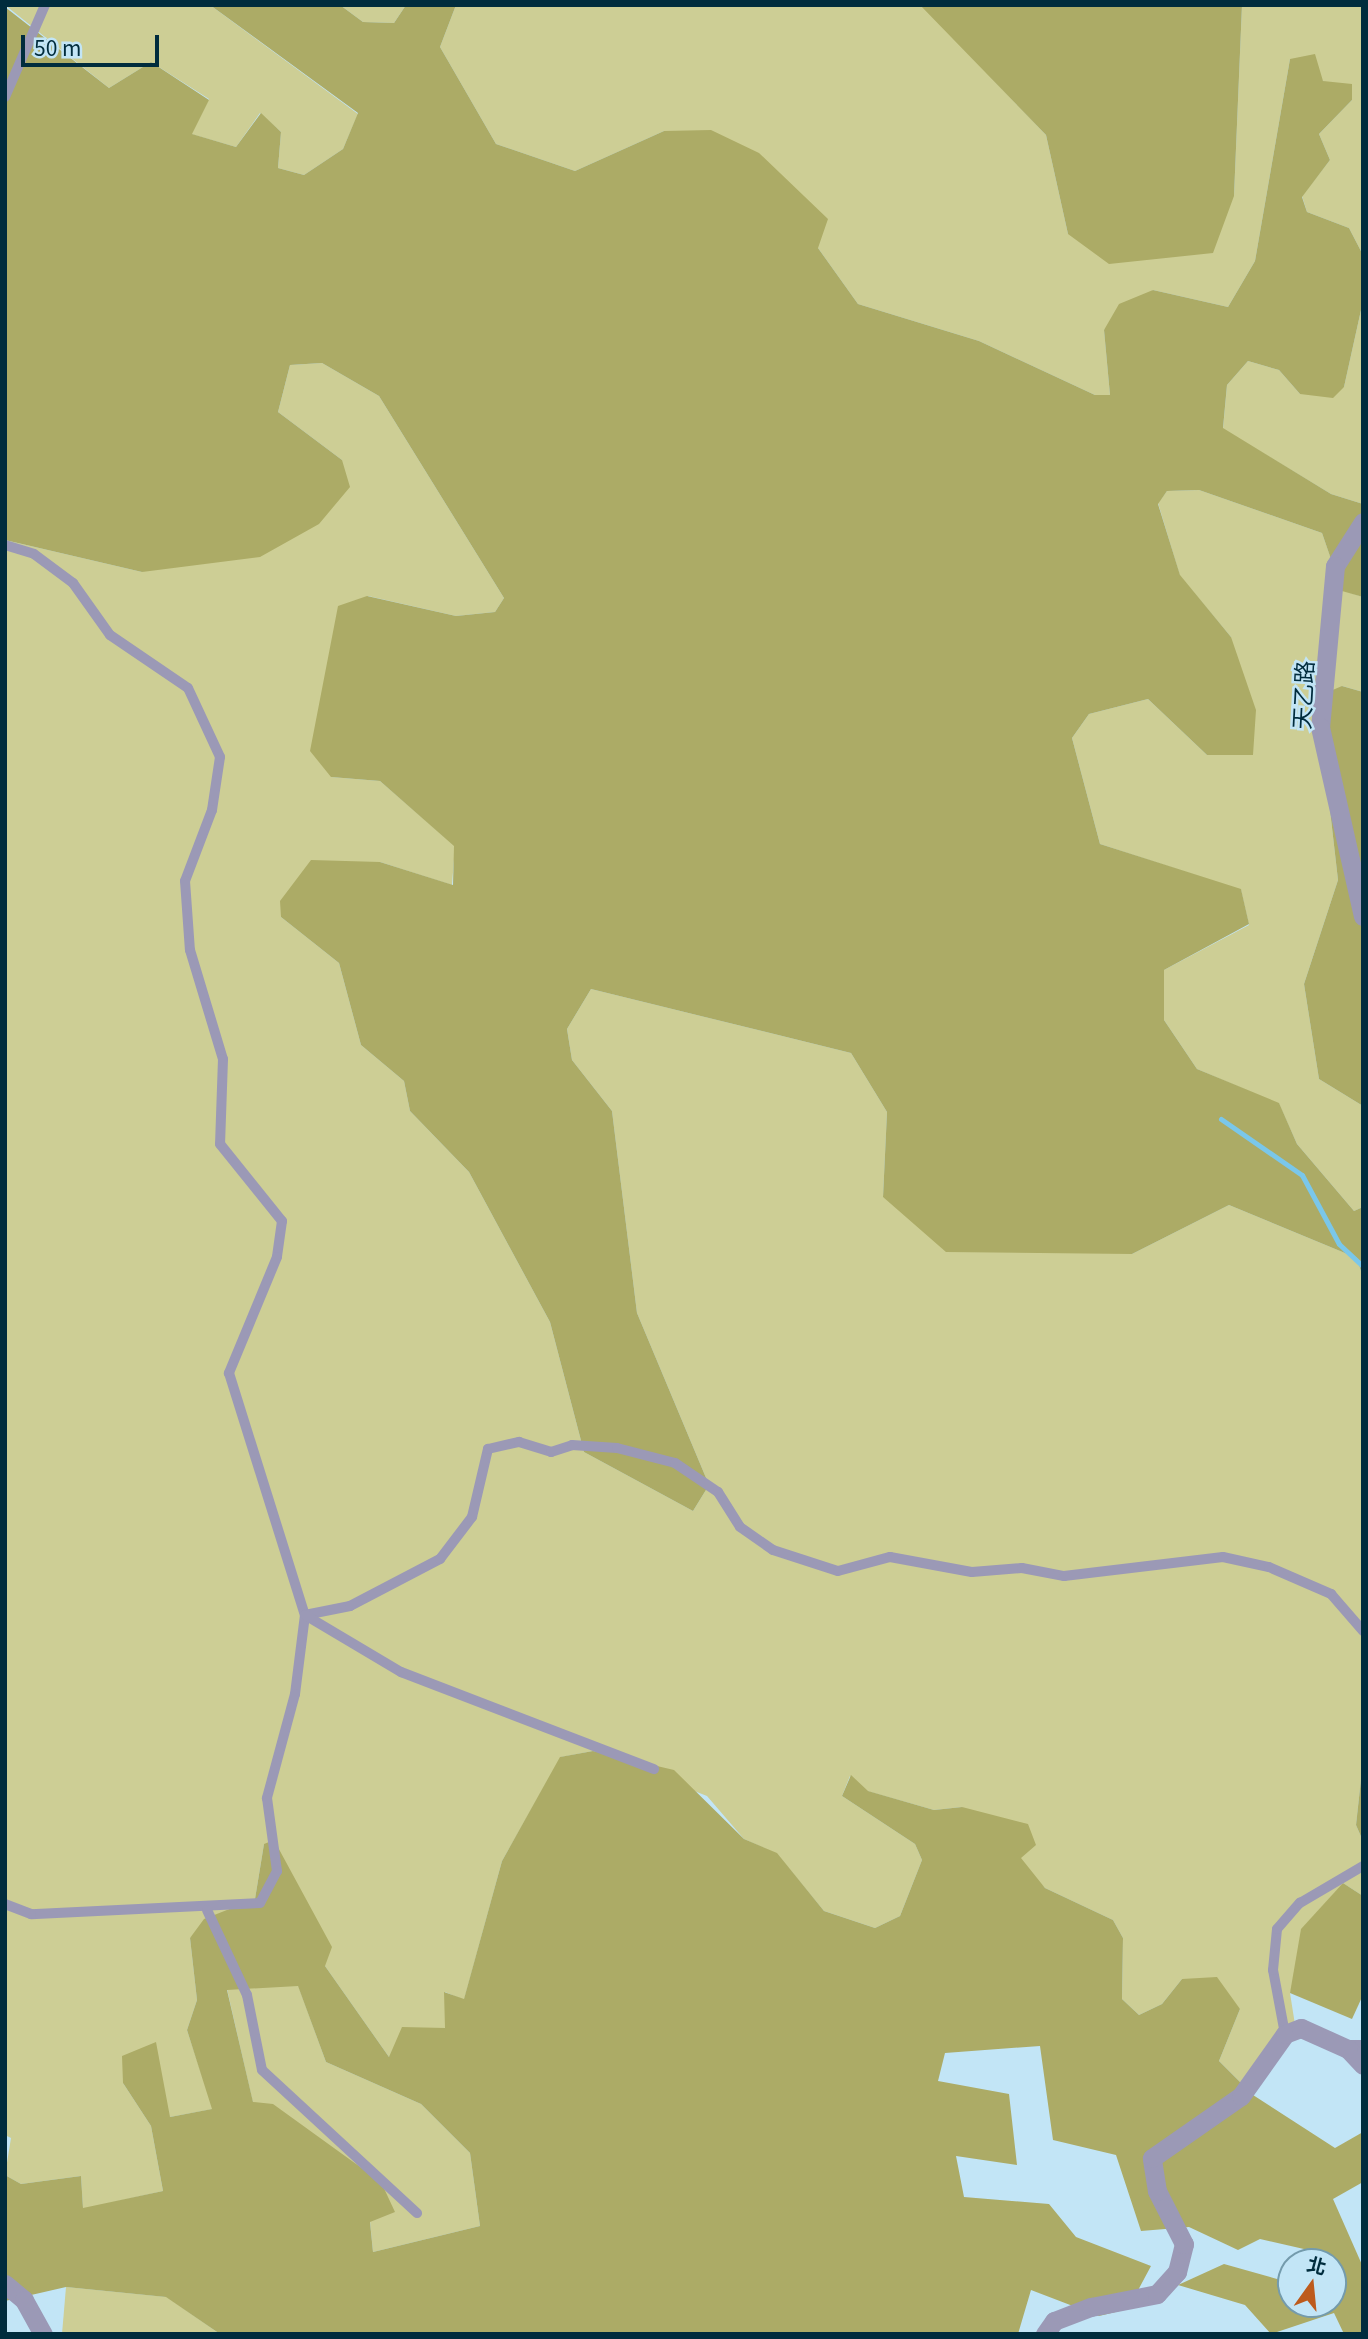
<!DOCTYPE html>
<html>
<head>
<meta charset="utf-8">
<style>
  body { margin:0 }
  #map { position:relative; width:1368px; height:2339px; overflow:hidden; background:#c2e5f6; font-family:Georgia,"Noto Sans TC",serif }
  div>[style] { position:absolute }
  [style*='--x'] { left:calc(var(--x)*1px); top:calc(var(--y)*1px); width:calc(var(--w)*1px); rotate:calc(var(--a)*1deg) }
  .green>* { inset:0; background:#cdce95 }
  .forest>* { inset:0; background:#acab66 }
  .stream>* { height:5px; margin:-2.5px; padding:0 2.5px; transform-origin:2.5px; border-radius:2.5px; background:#7ac7ea }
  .service>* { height:10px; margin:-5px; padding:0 5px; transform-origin:5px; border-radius:5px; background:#9b99b6 }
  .minor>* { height:19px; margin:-9.5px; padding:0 9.5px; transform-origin:9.5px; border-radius:9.5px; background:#9b99b6 }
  span { translate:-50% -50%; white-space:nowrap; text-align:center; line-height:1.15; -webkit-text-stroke:5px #c2e5f6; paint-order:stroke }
  .street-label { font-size:23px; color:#002c3d }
  .frame { position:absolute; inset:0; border:7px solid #002c3d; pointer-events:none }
  .north { position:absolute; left:1277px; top:2248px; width:70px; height:70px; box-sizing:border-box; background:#c2e5f6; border:2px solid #749bac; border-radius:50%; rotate:15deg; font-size:19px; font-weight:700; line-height:28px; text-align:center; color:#002c3d }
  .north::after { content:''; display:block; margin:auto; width:24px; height:32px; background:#bd5b1d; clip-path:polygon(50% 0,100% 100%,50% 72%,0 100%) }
  .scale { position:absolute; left:21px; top:35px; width:138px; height:32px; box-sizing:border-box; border:4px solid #002c3d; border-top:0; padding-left:9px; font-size:21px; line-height:24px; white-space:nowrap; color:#002c3d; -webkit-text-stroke:5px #c2e5f6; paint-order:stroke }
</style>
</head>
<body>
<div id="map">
  <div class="green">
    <div style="clip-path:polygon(5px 5px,210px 5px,358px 114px,343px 149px,304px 175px,278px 168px,281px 132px,260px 113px,236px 147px,191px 134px,209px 99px,151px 62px,109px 88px)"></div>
    <div style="clip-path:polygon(340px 5px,406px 5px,394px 23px,363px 22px)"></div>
    <div style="clip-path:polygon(456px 5px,923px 6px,1046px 135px,1068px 234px,1234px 196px,1242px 5px,1363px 5px,1363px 255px,1349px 228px,1307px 212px,1302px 196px,1330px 160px,1319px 134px,1352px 100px,1290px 59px,1255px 261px,1228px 307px,1153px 290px,1104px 330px,1110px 395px,1095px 395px,979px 341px,858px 304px,818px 248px,664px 131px,575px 171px,496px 144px,440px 47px)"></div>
    <div style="clip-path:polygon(1363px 301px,1363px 504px,1331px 494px,1223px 429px,1227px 385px,1248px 361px,1279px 370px,1300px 394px,1344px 387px)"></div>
    <div style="clip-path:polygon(322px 363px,379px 396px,504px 598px,495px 612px,456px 616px,368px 596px,331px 777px,380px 781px,455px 846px,452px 885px,380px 862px,281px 917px,339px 963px,361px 1045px,404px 1081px,410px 1111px,469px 1172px,550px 1322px,584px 1452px,693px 1511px,709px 1485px,637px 1313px,612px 1111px,572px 1060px,567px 1029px,591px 989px,851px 1053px,887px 1112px,883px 1197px,1132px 1254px,1229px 1205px,1357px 1258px,1363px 1278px,1363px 1761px,1356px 1825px,1363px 1841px,1363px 1896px,1343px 1883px,1290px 1993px,1296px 2031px,1253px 2095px,1219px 2061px,1240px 2009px,1182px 1979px,1162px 2004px,1139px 2015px,1122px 1999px,1123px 1938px,1113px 1920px,1045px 1888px,962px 1807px,934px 1810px,867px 1791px,850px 1776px,842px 1796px,915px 1844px,922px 1860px,900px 1916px,875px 1928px,824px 1911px,777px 1854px,744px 1839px,707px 1796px,593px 1751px,561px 1757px,502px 1861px,464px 2000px,445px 1992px,445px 2028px,389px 2057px,325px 1966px,264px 1844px,255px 1899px,190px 1938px,197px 2000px,187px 2030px,213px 2109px,170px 2117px,123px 2083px,151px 2126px,163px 2191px,83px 2209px,81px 2176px,21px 2184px,5px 2175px,11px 2138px,5px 2135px,5px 540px,142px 572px,342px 460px,278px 412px,290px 365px)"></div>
    <div style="clip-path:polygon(1199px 490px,1322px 533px,1342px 590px,1363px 597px,1363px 692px,1342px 686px,1322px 740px,1338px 880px,1304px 984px,1319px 1079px,1363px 1106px,1363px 1207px,1354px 1211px,1297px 1144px,1279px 1104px,1197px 1069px,1164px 1020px,1164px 970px,1249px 925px,1241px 890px,1100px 844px,1072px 738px,1089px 714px,1148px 699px,1207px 755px,1231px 637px,1180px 576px,1158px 503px,1167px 491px)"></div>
    <div style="clip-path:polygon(298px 1985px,326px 2062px,421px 2104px,470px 2153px,480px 2226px,373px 2252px,370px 2221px,253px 2103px,227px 1989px)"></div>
    <div style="clip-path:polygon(66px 2287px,167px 2297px,220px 2334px,62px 2334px)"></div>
  </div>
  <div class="forest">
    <div style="clip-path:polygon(210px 5px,340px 5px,363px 22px,394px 23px,406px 5px,456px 5px,440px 47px,496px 144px,575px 171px,664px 131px,711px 130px,759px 153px,828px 219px,818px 248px,858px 304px,979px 341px,1095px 395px,1110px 395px,1104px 330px,1119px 304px,1153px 290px,1228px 307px,1255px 261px,1290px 59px,1315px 54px,1323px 81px,1352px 84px,1352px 100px,1319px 134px,1330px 160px,1302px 197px,1307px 212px,1349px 228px,1363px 255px,1363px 301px,1344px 387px,1333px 398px,1300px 394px,1279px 370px,1248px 361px,1227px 385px,1223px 428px,1331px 494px,1363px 504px,1363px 597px,1342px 591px,1322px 533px,1199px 490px,1167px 491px,1158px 504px,1180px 575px,1231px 637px,1256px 710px,1253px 755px,1207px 755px,1148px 699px,1089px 714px,1072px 738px,1100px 844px,1241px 889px,1249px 924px,1164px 970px,1164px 1020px,1197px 1069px,1279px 1103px,1297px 1144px,1354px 1211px,1363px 1207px,1363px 1278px,1357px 1258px,1229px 1205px,1132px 1254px,946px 1252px,883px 1197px,887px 1112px,851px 1053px,591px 989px,567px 1029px,572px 1060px,612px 1111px,637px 1313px,709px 1485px,693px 1511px,584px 1452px,550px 1322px,469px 1172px,410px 1111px,404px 1081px,361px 1045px,339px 963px,281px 917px,280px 901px,311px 860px,380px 862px,453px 885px,454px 846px,380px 781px,331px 777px,310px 751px,338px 606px,367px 596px,456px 616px,495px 612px,504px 598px,379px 396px,322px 363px,290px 365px,278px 412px,342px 460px,350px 487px,319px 524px,260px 557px,142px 572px,5px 540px,5px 7px,109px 88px,151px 62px,209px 100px,192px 134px,236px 147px,261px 113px,281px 132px,278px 168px,304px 175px,343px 149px,358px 113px)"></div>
    <div style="clip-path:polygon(920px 5px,1242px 5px,1234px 196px,1213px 253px,1109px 264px,1068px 234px,1046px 135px)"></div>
    <div style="clip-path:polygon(1342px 686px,1363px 692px,1363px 1106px,1319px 1079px,1304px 984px,1338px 880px,1322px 740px,1328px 692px)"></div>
    <div style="clip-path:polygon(evenodd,593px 1751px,674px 1770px,744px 1839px,777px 1853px,824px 1911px,875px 1928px,900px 1916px,922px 1860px,915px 1844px,842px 1796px,851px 1775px,868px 1791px,934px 1810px,962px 1807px,1028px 1824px,1036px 1845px,1021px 1858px,1045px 1888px,1113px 1920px,1123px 1938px,1122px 1999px,1139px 2015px,1162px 2004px,1182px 1979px,1217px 1977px,1240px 2009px,1219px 2061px,1253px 2095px,1335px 2148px,1363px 2132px,1363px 2182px,1333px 2199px,1363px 2267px,1363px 2334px,1344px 2334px,1334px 2313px,1271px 2334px,1245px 2305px,1178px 2285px,1224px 2264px,1291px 2283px,1291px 2304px,1333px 2304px,1333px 2262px,1315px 2262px,1317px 2252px,1260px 2239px,1238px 2250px,1189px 2227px,1141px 2231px,1116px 2155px,1053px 2140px,1040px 2046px,945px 2053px,938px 2081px,1009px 2094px,1017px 2165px,956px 2156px,964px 2197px,1049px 2204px,1076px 2237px,1151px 2266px,1128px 2309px,1099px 2316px,1031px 2290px,1018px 2334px,220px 2334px,166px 2297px,66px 2287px,5px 2301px,5px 2175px,21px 2184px,81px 2176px,83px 2208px,163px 2191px,151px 2126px,123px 2083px,122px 2056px,156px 2042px,170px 2117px,212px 2109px,187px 2030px,197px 2000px,190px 1938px,204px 1919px,255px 1899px,264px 1844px,274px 1840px,332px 1947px,325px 1966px,389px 2057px,402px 2027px,445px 2028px,444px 1992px,464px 1999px,502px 1861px,560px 1757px,593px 1751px,298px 1986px,326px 2062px,421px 2104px,470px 2153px,480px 2226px,373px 2252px,370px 2222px,395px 2212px,381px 2182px,273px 2104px,253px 2102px,227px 1990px,298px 1986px)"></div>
    <div style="clip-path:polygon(1363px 1761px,1363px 1841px,1356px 1825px)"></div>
    <div style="clip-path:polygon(1343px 1883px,1363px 1896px,1363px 1995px,1352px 2019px,1290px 1993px,1301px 1929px)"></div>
  </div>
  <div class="stream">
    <div style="--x:1221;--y:1119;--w:98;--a:34.7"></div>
    <div style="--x:1302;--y:1175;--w:78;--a:61.8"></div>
    <div style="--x:1339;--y:1244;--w:33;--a:43"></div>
  </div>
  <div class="service">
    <div style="--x:5;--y:97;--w:100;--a:-66.5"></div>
    <div style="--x:5;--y:545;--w:30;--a:17"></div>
    <div style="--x:34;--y:554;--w:49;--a:36.6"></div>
    <div style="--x:73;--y:583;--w:64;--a:54.6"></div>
    <div style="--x:110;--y:635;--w:94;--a:34.2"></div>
    <div style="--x:188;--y:688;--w:76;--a:65.1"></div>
    <div style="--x:220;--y:757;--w:54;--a:98.6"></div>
    <div style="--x:212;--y:810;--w:76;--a:110.8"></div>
    <div style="--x:185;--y:881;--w:69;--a:85.9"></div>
    <div style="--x:190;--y:950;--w:114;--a:73.2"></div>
    <div style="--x:223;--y:1059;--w:85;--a:92"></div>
    <div style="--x:220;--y:1144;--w:99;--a:51.2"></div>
    <div style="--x:282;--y:1221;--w:36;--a:98"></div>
    <div style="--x:277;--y:1257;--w:126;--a:112.5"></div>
    <div style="--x:229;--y:1373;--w:254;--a:72.6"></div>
    <div style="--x:305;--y:1615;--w:80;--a:97.2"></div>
    <div style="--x:295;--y:1694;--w:108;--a:105.1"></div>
    <div style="--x:267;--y:1798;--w:74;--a:82.2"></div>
    <div style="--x:277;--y:1871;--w:36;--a:118"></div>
    <div style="--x:260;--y:1903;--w:229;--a:177.2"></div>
    <div style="--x:31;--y:1914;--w:28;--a:-159"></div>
    <div style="--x:305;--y:1615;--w:46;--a:-11.3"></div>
    <div style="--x:350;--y:1606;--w:102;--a:-27.6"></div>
    <div style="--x:440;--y:1559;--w:53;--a:-52.7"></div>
    <div style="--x:472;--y:1517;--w:70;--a:-76.8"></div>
    <div style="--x:488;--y:1449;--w:32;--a:-13"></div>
    <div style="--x:519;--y:1442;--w:34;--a:17"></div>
    <div style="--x:551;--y:1452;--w:22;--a:-18"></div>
    <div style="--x:572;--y:1445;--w:45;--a:3.8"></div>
    <div style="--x:617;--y:1448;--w:60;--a:14.5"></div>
    <div style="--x:675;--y:1463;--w:52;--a:34"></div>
    <div style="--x:718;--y:1492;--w:41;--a:57.8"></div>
    <div style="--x:740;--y:1527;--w:40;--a:34.9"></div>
    <div style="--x:773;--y:1550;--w:68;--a:17.9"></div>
    <div style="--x:838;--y:1571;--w:54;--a:-15.1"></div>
    <div style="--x:890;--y:1557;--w:83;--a:10.4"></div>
    <div style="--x:972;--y:1572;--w:50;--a:-4.6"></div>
    <div style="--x:1022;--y:1568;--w:43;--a:10.8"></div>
    <div style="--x:1064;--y:1576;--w:160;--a:-6.8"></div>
    <div style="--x:1223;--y:1557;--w:47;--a:12.3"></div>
    <div style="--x:1269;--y:1567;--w:68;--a:23.5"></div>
    <div style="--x:1331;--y:1594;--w:49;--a:49.1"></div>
    <div style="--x:305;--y:1615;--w:112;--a:30.7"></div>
    <div style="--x:401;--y:1672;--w:271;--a:21"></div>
    <div style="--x:207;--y:1910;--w:94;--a:64.8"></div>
    <div style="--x:247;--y:1995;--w:76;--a:78.7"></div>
    <div style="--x:262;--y:2070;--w:211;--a:42.7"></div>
    <div style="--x:1285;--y:2034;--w:65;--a:-100.6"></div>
    <div style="--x:1273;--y:1970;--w:41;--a:-84.4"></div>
    <div style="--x:1277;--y:1929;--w:35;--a:-49"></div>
    <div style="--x:1300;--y:1903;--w:73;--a:-30.4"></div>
  </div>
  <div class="minor">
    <div style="--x:1363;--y:522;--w:52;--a:122.5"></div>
    <div style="--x:1335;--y:566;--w:162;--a:95.3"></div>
    <div style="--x:1320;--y:727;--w:194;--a:77.2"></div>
    <div style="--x:1363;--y:2049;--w:15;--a:180"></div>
    <div style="--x:1348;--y:2049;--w:22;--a:47"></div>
    <div style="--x:5;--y:2284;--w:25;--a:40"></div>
    <div style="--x:24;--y:2300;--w:39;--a:61"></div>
    <div style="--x:1045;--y:2334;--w:16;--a:-55"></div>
    <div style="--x:1054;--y:2321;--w:40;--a:-21"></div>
    <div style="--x:1091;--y:2307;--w:67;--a:-11.1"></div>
    <div style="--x:1157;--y:2294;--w:30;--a:-48"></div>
    <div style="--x:1177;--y:2272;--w:29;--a:-76"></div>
    <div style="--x:1184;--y:2244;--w:59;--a:-117"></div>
    <div style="--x:1157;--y:2191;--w:33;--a:-99"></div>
    <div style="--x:1152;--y:2158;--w:108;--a:-34.9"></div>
    <div style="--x:1241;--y:2096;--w:76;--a:-54.6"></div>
    <div style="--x:1285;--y:2034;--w:17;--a:-21"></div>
    <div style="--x:1301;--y:2028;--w:51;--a:24.1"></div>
  </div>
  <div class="street-label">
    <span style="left:1302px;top:695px;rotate:-87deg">天乙路</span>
  </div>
  <div class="frame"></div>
  <div class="north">北</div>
  <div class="scale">50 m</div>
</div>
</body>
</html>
